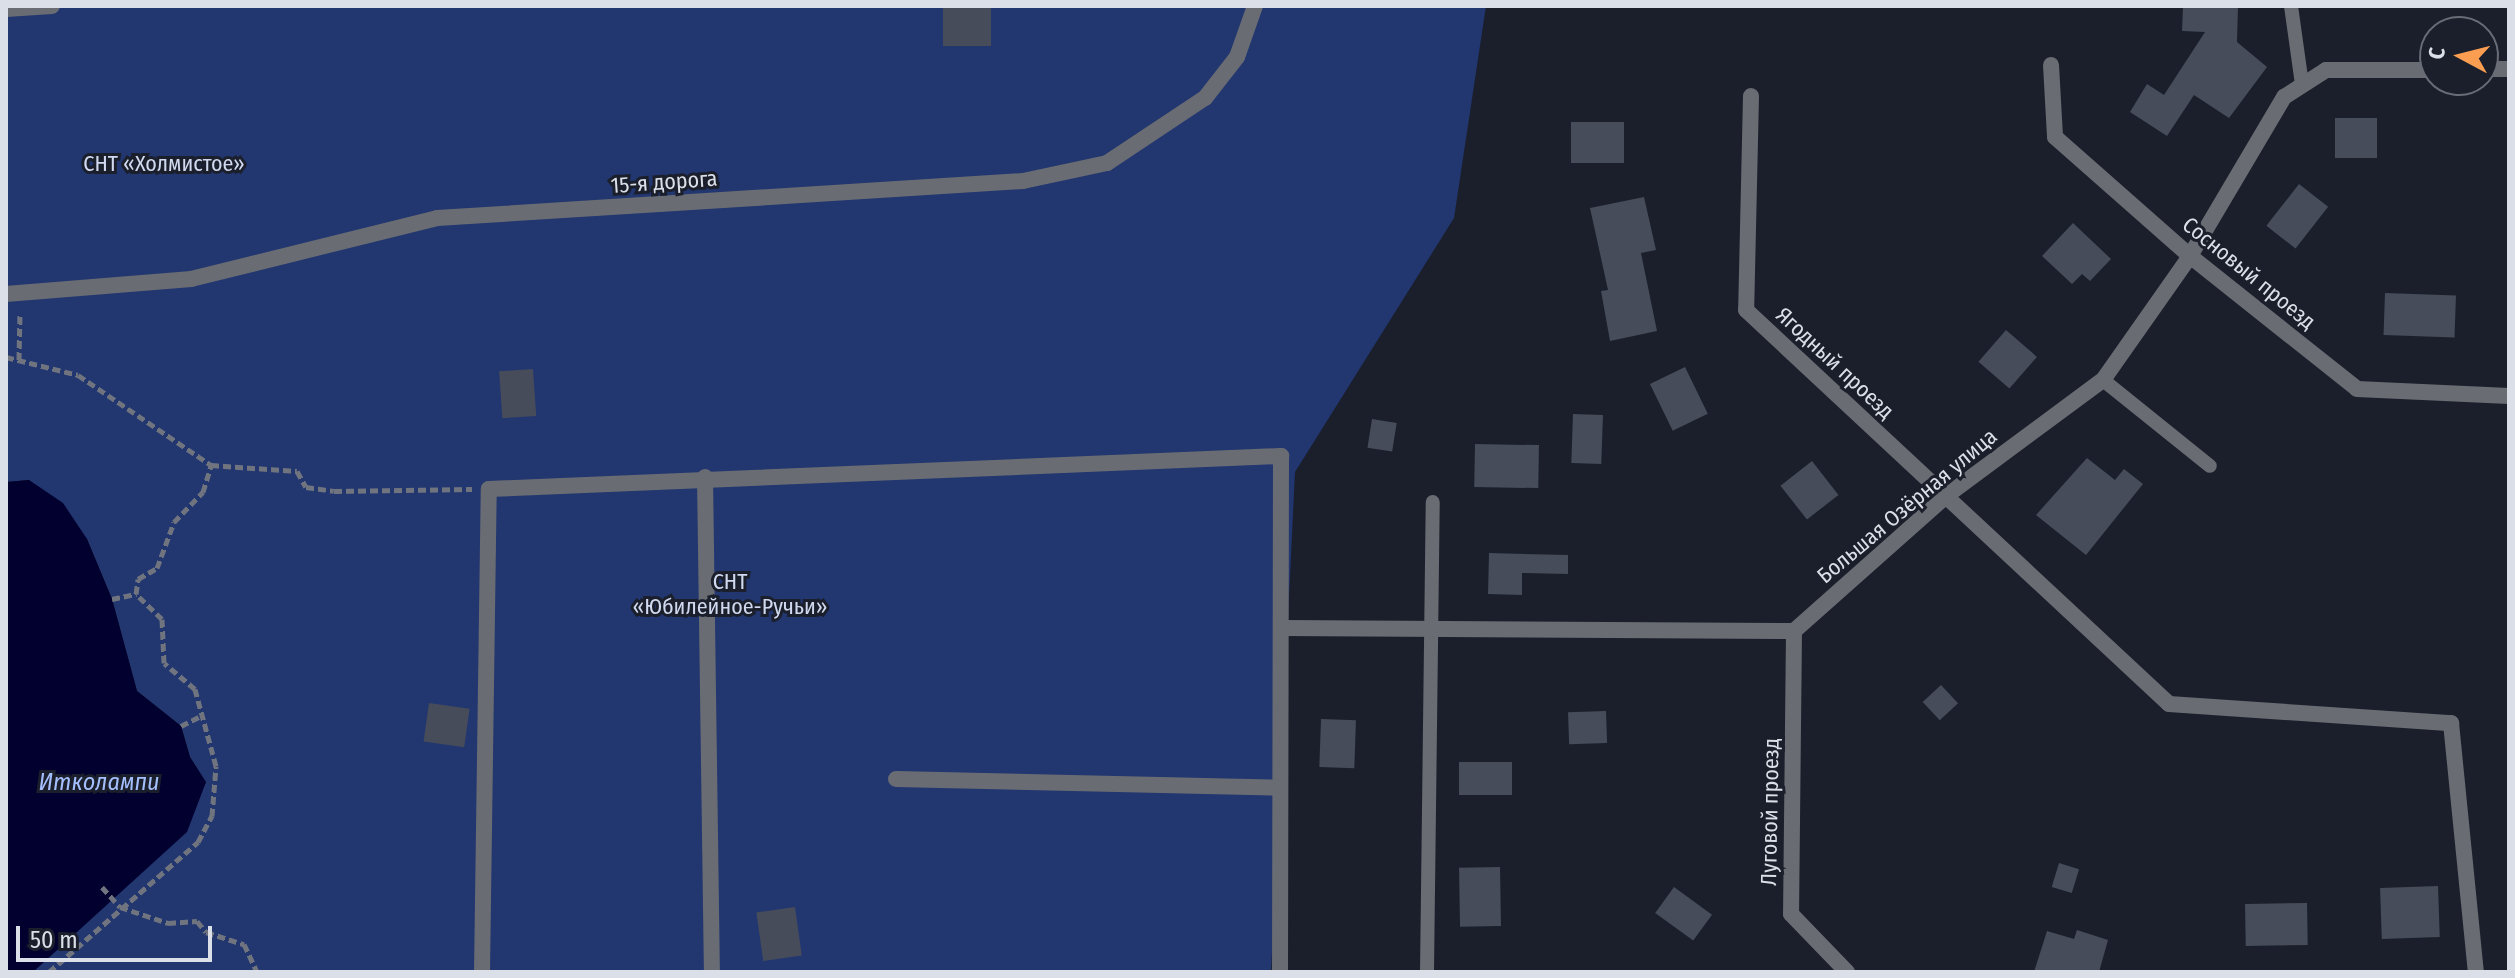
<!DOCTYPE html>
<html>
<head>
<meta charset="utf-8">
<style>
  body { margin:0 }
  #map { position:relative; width:2515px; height:978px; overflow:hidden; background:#1a1f2b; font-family:"Fira Sans Condensed",sans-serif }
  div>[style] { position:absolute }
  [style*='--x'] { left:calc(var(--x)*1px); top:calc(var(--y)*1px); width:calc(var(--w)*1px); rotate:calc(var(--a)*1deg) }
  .green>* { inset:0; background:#223670 }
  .water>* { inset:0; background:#02002e }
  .building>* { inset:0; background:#464c5a; transform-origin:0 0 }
  .path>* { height:5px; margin-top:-2.5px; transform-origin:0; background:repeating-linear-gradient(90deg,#70747f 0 8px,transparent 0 12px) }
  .service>* { height:14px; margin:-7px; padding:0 7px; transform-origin:7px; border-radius:7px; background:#696c72 }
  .minor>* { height:16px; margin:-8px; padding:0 8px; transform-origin:8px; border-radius:8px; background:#696c72 }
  span { translate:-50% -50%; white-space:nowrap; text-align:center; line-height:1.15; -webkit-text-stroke:6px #1a1f2b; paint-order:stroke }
  .park-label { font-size:22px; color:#d0d9ef }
  .street-label { font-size:22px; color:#dbdfe7 }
  .water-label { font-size:24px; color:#a5bffe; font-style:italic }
  .frame { position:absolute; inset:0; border:8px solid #dbdfe7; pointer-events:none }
  .north { position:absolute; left:2419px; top:16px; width:80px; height:80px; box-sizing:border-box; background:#1a1f2b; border:2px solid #676c76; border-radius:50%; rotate:277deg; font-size:22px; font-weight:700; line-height:32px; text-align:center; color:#dbdfe7 }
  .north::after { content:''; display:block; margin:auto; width:28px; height:36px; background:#fc9e52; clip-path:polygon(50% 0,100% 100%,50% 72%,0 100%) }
  .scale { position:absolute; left:16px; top:926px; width:196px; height:36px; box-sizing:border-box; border:4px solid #dbdfe7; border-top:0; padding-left:10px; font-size:24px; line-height:28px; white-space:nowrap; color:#dbdfe7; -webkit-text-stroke:6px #1a1f2b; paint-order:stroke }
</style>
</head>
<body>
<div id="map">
  <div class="green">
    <div style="clip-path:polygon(6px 6px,1486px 6px,1454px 218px,1295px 472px,1271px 972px,33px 972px,112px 898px,206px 783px,190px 757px,181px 726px,137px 691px,112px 599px,87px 539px,29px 480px,6px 482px)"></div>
  </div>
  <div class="water">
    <div style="clip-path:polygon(29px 480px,63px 503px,87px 539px,112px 599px,137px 691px,181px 726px,190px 757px,206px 782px,187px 832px,33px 972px,6px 972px,6px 482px)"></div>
  </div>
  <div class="building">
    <div style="left:943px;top:6px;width:48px;height:40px"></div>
    <div style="clip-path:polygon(2183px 6px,2238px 6px,2237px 42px,2267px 67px,2229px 118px,2194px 95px,2167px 136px,2130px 112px,2147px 84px,2164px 95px,2205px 32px,2182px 31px)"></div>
    <div style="left:2335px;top:118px;width:42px;height:40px"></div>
    <div style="left:1571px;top:122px;width:53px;height:41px"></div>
    <div style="left:2299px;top:184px;width:37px;height:53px;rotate:38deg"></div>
    <div style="clip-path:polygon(1644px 197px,1656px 250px,1641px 253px,1657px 331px,1610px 341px,1601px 291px,1608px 290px,1590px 208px)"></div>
    <div style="clip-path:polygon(2073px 223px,2111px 259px,2090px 281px,2082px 274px,2072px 284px,2042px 256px)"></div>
    <div style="left:2385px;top:293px;width:71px;height:42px;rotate:2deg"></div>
    <div style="left:2006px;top:330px;width:41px;height:42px;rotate:41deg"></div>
    <div style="left:1685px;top:367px;width:52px;height:39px;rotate:64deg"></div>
    <div style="left:533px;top:369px;width:47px;height:34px;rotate:86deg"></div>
    <div style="left:1573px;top:414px;width:30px;height:49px;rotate:2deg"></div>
    <div style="left:1372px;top:419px;width:25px;height:29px;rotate:9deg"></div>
    <div style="left:1475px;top:444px;width:64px;height:43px;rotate:1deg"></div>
    <div style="clip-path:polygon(2087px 458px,2115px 480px,2124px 469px,2143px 484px,2086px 555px,2036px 515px)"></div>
    <div style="left:1812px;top:461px;width:43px;height:40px;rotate:52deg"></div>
    <div style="clip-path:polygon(1489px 553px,1568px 555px,1568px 574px,1522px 573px,1522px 595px,1488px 594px)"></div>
    <div style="left:1941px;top:685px;width:25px;height:25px;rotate:47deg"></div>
    <div style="left:429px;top:703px;width:41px;height:39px;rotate:8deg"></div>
    <div style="left:1606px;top:711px;width:32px;height:38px;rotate:88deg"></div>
    <div style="left:1321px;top:719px;width:35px;height:48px;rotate:2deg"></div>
    <div style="left:1512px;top:762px;width:33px;height:53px;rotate:90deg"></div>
    <div style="left:2059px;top:863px;width:21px;height:25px;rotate:17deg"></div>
    <div style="left:1500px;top:867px;width:59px;height:41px;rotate:89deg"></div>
    <div style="left:2438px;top:886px;width:51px;height:58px;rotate:88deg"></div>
    <div style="left:1674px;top:887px;width:47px;height:32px;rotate:36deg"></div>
    <div style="left:2307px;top:903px;width:42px;height:62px;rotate:89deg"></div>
    <div style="left:795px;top:907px;width:49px;height:39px;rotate:82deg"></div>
    <div style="clip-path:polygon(2077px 930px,2108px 940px,2099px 972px,2034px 972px,2047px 931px,2074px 939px)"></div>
  </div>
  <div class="path">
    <div style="--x:6;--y:357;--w:74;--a:14"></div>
    <div style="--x:78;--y:375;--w:161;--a:34.1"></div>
    <div style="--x:211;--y:465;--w:86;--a:4"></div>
    <div style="--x:297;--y:471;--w:18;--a:61"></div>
    <div style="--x:306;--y:487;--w:28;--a:8"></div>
    <div style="--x:334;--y:491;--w:138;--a:-0.8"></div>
    <div style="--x:19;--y:360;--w:46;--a:-88.8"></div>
    <div style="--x:112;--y:599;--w:25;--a:-12"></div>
    <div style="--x:181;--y:726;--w:20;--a:-27"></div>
    <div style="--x:102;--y:887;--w:27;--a:48"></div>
    <div style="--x:120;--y:907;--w:51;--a:18.4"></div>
    <div style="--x:168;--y:923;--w:29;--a:-4"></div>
    <div style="--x:197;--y:921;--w:14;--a:51"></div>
    <div style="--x:206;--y:932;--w:40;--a:18"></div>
    <div style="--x:244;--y:944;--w:31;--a:65"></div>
    <div style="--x:49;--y:972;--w:198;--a:-41.1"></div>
    <div style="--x:198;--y:842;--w:30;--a:-62"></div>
    <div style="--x:212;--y:816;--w:50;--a:-85.4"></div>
    <div style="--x:216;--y:766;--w:80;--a:-105.3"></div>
    <div style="--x:195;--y:689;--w:40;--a:-140"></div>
    <div style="--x:164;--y:663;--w:44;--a:-92.6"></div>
    <div style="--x:162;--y:619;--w:36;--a:-136"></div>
    <div style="--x:136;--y:594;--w:15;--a:-82"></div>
    <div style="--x:138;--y:579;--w:22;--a:-30"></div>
    <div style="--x:157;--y:568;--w:49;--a:-69.7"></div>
    <div style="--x:174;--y:522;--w:42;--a:-46"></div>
    <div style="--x:203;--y:492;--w:28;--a:-73"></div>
  </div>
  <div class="service">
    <div style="--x:2291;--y:6;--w:79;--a:82"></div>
    <div style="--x:2103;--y:380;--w:137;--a:38.8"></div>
    <div style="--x:1427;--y:972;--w:470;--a:-89.3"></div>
  </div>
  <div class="minor">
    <div style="--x:6;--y:9;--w:46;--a:-3.7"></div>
    <div style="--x:2051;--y:65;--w:72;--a:86.8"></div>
    <div style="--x:2055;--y:137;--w:180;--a:41.4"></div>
    <div style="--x:2190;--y:256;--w:213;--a:38.5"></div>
    <div style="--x:2357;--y:389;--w:152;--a:2.6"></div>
    <div style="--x:2483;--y:69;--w:26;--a:0"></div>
    <div style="--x:1751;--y:96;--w:214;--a:91.3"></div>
    <div style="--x:1746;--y:310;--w:578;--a:42.97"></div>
    <div style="--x:2169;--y:704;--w:283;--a:3.9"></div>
    <div style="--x:2451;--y:723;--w:250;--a:84.3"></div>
    <div style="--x:6;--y:294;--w:186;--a:-4.6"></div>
    <div style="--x:191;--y:279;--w:253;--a:-13.9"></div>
    <div style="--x:437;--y:218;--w:587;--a:-3.61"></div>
    <div style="--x:1023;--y:181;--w:86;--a:-12.1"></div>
    <div style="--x:1107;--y:163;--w:118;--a:-33.6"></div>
    <div style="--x:1205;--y:98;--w:52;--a:-52"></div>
    <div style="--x:1237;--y:57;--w:54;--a:-70.6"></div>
    <div style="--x:705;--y:477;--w:495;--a:89.2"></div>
    <div style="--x:1282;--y:628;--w:512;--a:0.34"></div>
    <div style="--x:1794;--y:631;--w:203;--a:-41.6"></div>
    <div style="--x:1946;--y:496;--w:195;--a:-36.5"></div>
    <div style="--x:2103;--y:380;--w:151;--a:-54.9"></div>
    <div style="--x:2190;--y:256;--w:185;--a:-59.4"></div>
    <div style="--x:2284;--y:97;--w:50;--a:-32.7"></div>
    <div style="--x:2326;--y:70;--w:109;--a:0"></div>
    <div style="--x:1794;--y:631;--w:283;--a:90.6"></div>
    <div style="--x:1791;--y:914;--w:81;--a:46"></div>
    <div style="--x:896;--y:779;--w:383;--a:1.3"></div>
    <div style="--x:482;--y:972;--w:483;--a:-89.2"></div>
    <div style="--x:489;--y:489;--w:793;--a:-2.39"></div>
    <div style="--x:1281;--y:456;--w:516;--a:90.11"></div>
  </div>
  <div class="park-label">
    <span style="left:164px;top:164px">СНТ «Холмистое»</span>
    <span style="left:730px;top:594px">СНТ<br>«Юбилейное-Ручьи»</span>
  </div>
  <div class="street-label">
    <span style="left:664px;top:182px;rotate:-4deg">15-я дорога</span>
    <span style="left:2249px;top:273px;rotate:39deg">Сосновый проезд</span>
    <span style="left:1835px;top:363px;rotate:43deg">Ягодный проезд</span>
    <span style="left:1907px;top:506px;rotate:-40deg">Большая Озёрная улица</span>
    <span style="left:1770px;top:812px;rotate:-89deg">Луговой проезд</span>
  </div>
  <div class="water-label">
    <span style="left:99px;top:783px">Итколампи</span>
  </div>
  <div class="frame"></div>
  <div class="north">С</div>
  <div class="scale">50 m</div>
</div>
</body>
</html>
